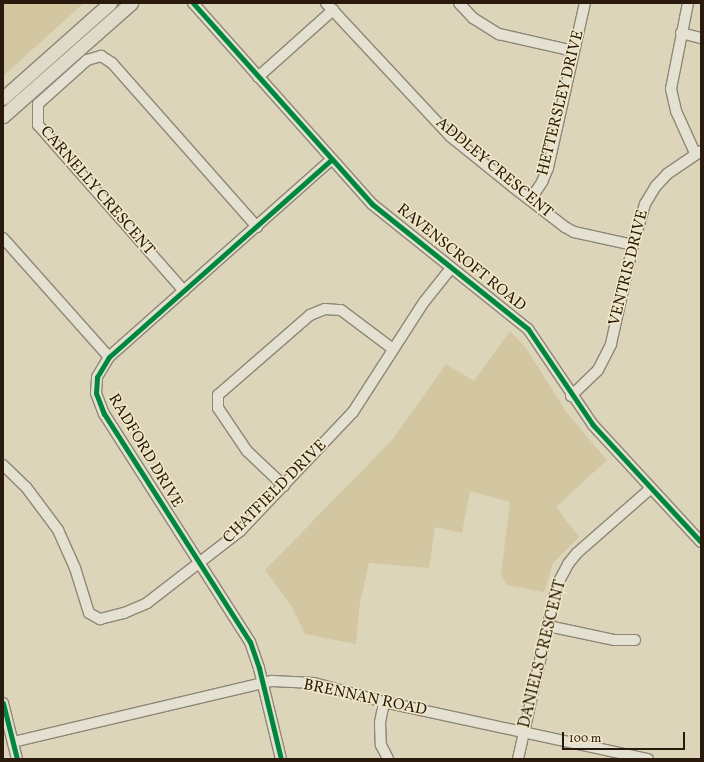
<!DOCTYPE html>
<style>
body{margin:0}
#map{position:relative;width:704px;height:762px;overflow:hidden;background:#ddd5b9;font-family:Vollkorn,serif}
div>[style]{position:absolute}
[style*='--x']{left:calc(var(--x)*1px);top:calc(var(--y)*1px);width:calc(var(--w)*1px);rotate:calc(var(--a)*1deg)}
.green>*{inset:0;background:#d3c7a2}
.roads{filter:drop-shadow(1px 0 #8e8776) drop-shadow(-1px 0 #8e8776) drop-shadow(0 1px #8e8776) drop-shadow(0 -1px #8e8776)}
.minor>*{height:10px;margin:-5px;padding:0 5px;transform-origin:5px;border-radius:5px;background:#e4e0d2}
.major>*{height:13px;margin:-6.5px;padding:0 6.5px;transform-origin:6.5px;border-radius:6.5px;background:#dfdaca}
.cycleway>*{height:5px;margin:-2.5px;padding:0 2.5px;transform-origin:2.5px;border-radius:2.5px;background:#00873e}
span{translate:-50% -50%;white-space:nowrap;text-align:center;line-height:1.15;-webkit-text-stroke:3px #f3e9c8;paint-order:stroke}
.street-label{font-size:16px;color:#291a0d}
.frame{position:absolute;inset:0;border:4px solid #291a0d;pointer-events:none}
.scale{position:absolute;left:562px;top:732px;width:123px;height:18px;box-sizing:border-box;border:2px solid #291a0d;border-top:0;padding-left:5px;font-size:12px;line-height:14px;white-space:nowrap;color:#291a0d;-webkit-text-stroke:3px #f3e9c8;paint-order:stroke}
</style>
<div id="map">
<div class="green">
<div style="clip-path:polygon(3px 3px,84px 3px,3px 76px)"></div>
<div style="clip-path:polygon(510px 331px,526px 348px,567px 413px,607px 460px,556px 507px,579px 537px,553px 563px,544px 592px,507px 585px,501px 574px,510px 502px,470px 491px,462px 533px,435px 527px,429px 568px,369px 563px,360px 602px,356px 644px,305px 634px,292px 607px,265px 570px,392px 440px,446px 364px,474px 381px)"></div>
</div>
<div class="roads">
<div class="minor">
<div style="--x:193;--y:3;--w:269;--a:48.3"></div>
<div style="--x:372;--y:204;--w:200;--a:38.7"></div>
<div style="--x:528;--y:329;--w:116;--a:55.9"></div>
<div style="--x:593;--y:425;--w:159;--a:47.3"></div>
<div style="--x:326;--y:3;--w:182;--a:47"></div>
<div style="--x:450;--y:136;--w:81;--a:39"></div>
<div style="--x:513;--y:187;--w:66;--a:37.6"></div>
<div style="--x:565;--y:227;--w:10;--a:29"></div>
<div style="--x:574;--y:232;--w:60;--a:12.4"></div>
<div style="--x:459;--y:3;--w:21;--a:47"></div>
<div style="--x:473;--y:18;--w:31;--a:32"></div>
<div style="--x:499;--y:34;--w:77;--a:12.8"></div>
<div style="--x:688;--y:3;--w:88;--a:101.2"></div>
<div style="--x:671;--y:89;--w:23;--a:77"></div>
<div style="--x:676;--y:111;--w:46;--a:65.7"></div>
<div style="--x:681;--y:33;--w:21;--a:14"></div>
<div style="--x:258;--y:77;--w:101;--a:-41.8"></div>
<div style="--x:530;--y:200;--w:22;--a:-56"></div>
<div style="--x:542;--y:182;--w:15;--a:-67"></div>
<div style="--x:548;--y:168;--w:169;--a:-77.4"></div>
<div style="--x:3;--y:238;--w:159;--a:48.3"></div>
<div style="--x:184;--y:291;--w:221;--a:-131.3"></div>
<div style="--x:38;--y:125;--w:21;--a:-90"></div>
<div style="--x:38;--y:104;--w:66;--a:-41.9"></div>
<div style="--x:87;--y:60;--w:15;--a:-16"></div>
<div style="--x:101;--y:56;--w:13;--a:32"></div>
<div style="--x:112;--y:63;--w:219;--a:48.5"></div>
<div style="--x:571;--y:396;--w:37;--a:-44"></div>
<div style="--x:598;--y:370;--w:29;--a:-63"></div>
<div style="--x:611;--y:344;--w:101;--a:-77.5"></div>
<div style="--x:633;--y:245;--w:43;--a:-73.7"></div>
<div style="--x:645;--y:204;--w:21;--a:-59"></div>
<div style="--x:656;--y:186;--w:16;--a:-47"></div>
<div style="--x:667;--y:174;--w:41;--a:-34.1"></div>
<div style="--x:3;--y:465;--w:32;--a:44"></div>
<div style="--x:26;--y:487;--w:54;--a:53.3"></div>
<div style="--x:58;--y:530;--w:42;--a:65.9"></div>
<div style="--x:75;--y:568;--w:47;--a:72.7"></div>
<div style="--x:89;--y:613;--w:13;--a:29"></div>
<div style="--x:100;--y:619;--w:25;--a:-14"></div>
<div style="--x:124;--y:613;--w:25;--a:-23"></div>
<div style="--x:147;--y:603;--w:118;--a:-37.7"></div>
<div style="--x:240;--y:531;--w:164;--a:-46.5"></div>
<div style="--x:353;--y:412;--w:131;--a:-57.2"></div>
<div style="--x:424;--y:302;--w:43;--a:-51.5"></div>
<div style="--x:284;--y:486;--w:51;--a:-136.6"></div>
<div style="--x:247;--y:451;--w:52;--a:-124"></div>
<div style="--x:218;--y:408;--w:13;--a:-90"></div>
<div style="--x:218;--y:395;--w:122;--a:-41"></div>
<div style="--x:310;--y:315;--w:16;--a:-22"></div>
<div style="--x:325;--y:309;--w:16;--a:4"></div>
<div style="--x:341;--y:310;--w:65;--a:36.9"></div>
<div style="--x:548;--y:626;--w:67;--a:12"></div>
<div style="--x:614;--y:640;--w:21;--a:0"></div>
<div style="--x:384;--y:702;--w:20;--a:101"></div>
<div style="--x:380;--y:722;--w:23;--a:88"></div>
<div style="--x:381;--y:745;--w:16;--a:63"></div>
<div style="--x:3;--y:703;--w:58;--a:76"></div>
<div style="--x:13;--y:742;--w:266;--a:-13.3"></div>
<div style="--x:272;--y:681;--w:42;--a:2.7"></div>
<div style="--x:314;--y:683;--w:73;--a:15.2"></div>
<div style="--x:384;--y:702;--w:270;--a:12.2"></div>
<div style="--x:281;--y:759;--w:94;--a:-103.6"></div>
<div style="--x:259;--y:668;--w:28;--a:-109"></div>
<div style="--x:250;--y:642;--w:271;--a:-122.6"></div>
<div style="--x:104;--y:414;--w:22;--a:-111"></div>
<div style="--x:96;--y:393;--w:16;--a:-86"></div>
<div style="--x:97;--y:377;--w:23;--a:-59"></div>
<div style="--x:109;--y:357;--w:297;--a:-41.6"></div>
<div style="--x:518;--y:759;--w:178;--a:-77.4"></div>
<div style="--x:557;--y:585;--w:24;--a:-62"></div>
<div style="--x:568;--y:564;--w:14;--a:-51"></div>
<div style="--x:577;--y:553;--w:97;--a:-41.2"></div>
</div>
<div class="major">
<div style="--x:3;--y:98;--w:143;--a:-41.6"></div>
<div style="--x:3;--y:116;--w:171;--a:-41.4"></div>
</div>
</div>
<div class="cycleway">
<div style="--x:193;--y:3;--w:269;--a:48.3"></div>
<div style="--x:372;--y:204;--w:200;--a:38.7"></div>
<div style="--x:528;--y:329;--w:116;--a:55.9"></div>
<div style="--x:593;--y:425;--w:159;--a:47.3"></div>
<div style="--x:3;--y:703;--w:58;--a:76"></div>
<div style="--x:281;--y:759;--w:94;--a:-103.6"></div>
<div style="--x:259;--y:668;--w:28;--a:-109"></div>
<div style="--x:250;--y:642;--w:271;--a:-122.6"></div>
<div style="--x:104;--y:414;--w:22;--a:-111"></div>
<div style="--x:96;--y:393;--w:16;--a:-86"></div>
<div style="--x:97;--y:377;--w:23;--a:-59"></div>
<div style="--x:109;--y:357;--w:297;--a:-41.6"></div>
</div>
<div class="street-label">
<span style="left:561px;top:103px;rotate:-76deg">HETTERSLEY DRIVE</span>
<span style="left:494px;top:168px;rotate:40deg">ADDLEY CRESCENT</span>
<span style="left:97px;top:191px;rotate:49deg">CARNELLY CRESCENT</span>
<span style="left:461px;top:258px;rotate:39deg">RAVENSCROFT ROAD</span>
<span style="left:629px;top:268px;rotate:-76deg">VENTRIS DRIVE</span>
<span style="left:145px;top:451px;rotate:59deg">RADFORD DRIVE</span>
<span style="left:275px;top:492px;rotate:-45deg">CHATFIELD DRIVE</span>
<span style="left:543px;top:654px;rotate:-76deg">DANIELS CRESCENT</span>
<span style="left:365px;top:698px;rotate:12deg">BRENNAN ROAD</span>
</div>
<div class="frame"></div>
<div class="scale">100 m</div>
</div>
